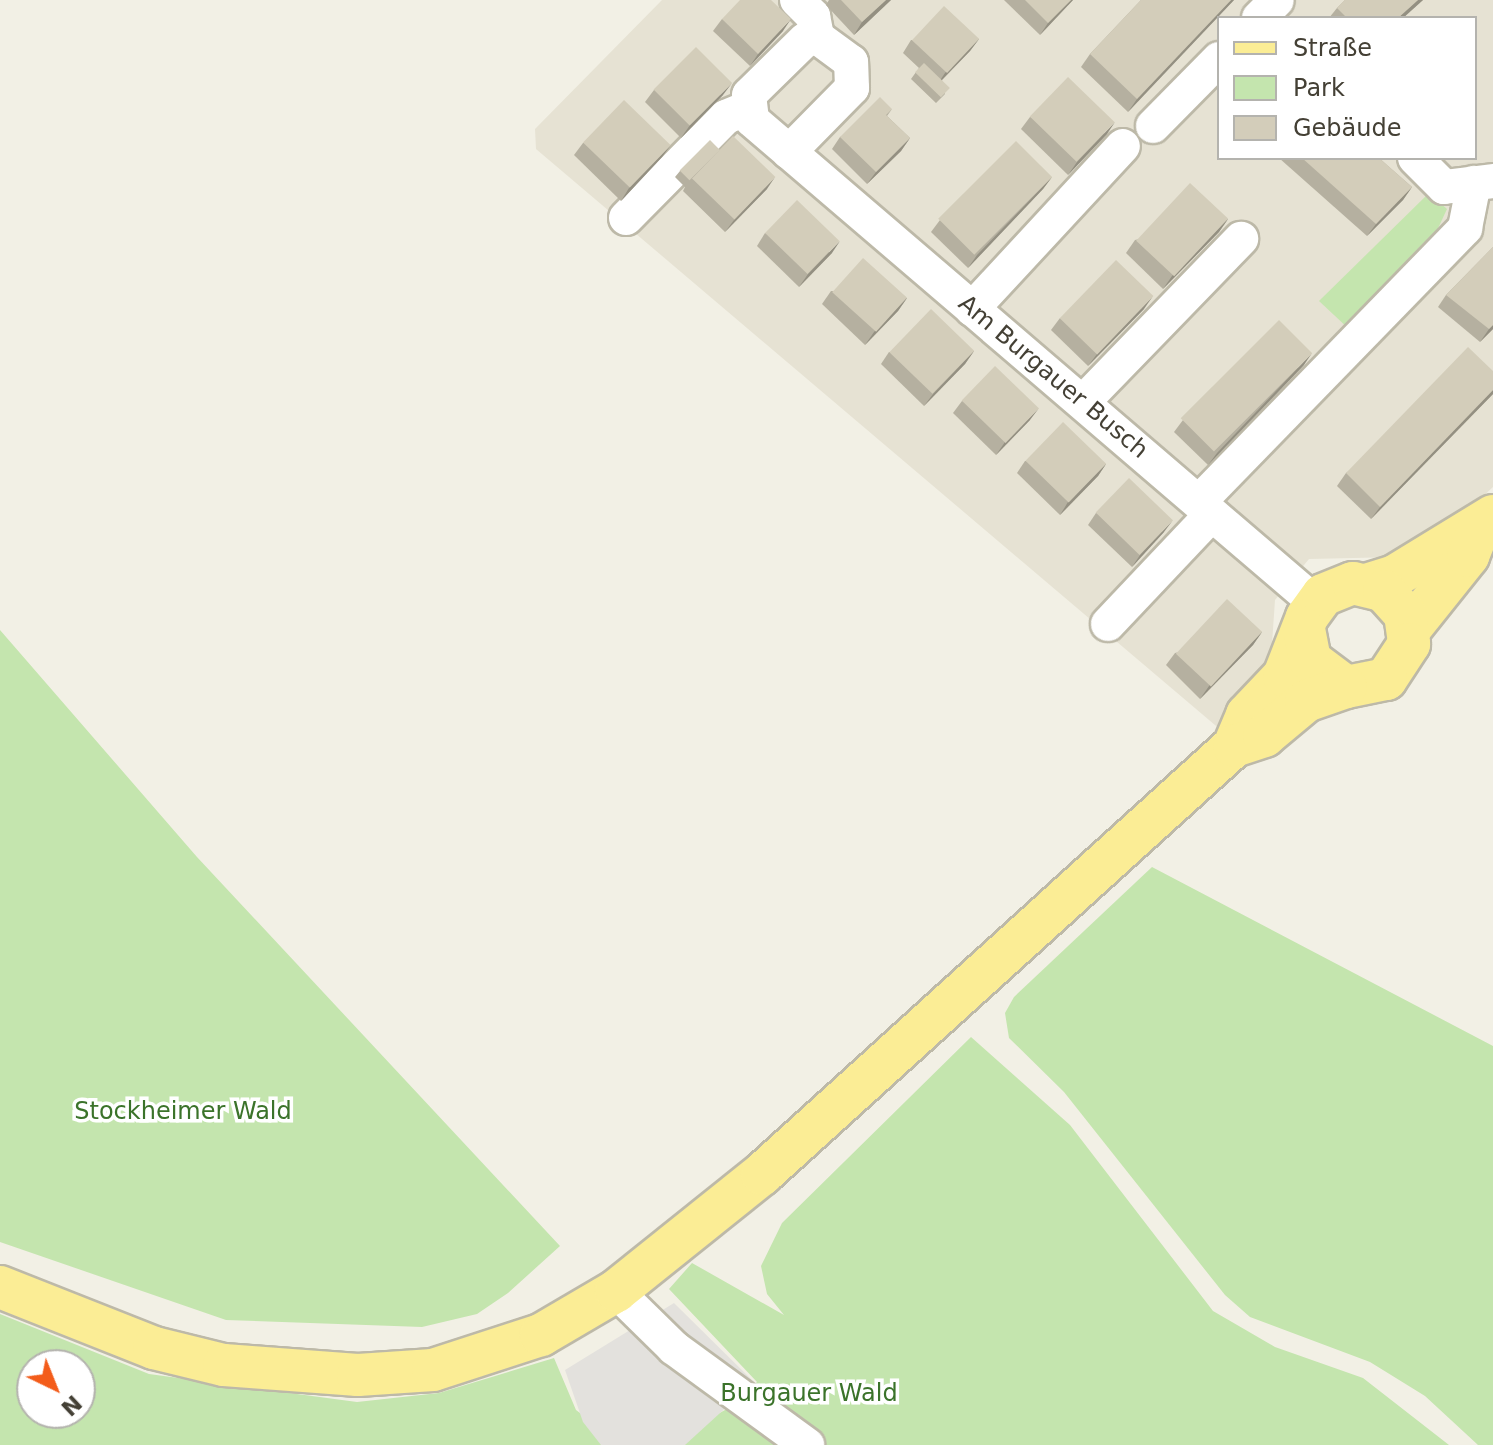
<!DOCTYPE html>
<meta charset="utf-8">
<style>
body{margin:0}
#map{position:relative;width:1493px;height:1445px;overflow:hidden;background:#f2f0e5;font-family:"DejaVu Sans",sans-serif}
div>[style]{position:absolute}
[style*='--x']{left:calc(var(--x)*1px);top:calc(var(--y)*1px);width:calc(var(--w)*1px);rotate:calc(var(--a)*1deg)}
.residential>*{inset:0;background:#e6e2d3}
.green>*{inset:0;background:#c4e5ae}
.parking>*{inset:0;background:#e3e1dd}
.roads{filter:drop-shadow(2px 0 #bdb9a8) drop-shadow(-2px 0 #bdb9a8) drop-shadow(0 2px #bdb9a8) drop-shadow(0 -2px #bdb9a8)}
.minor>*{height:34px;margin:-17px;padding:0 17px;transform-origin:17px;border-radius:17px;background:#fff}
.major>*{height:42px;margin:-21px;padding:0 21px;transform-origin:21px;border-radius:21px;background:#fbed95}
.wall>*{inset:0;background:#b5b0a0}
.shaded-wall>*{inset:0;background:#949082}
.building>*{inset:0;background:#d3cdba;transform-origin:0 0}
span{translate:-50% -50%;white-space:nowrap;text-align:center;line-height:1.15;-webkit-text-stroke:7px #fff;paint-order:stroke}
.street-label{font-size:24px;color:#444035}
.park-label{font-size:24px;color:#3b732a}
.legend{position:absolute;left:1217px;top:16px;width:260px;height:144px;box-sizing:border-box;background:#fff;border:2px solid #b4b3ae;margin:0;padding:10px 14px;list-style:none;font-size:24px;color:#444035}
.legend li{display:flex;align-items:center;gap:16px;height:40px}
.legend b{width:40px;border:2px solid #b4b3ae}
.north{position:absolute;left:16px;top:1349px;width:80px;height:80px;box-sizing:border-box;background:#fff;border:2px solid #b4b3ae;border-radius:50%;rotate:137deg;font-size:22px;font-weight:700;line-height:32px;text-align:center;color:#444035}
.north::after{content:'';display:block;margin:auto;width:28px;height:36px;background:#f35c1a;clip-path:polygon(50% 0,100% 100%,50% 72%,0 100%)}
</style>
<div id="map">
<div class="residential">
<div style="clip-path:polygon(evenodd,662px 0,1493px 0,1493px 487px,1452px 525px,1398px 557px,1309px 559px,1275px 600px,1270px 673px,1222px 731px,536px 149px,535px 129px,662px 0,1219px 18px,1475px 18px,1475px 158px,1219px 158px,1219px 18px)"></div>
</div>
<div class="green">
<div style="clip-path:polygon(1429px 193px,1447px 209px,1427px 252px,1350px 330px,1319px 301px)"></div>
<div style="clip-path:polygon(0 630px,197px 857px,560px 1246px,508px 1293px,477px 1314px,422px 1327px,226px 1320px,0 1242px)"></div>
<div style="clip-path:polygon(1152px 867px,1493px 1046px,1493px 1445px,1478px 1445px,1425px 1396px,1370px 1362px,1250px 1317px,1225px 1295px,1064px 1092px,1009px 1038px,1005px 1013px,1014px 997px)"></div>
<div style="clip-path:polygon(971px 1037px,1070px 1125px,1213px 1311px,1275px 1347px,1363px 1378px,1449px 1445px,662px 1445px,725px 1410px,757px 1382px,669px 1289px,692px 1263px,784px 1315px,767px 1294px,761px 1266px,782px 1223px)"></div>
<div style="clip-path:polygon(evenodd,0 1314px,149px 1374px,357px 1402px,439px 1393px,554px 1358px,576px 1410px,623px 1445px,0 1445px,0 1314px,32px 1365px,80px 1365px,80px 1413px,32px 1413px,32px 1365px)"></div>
</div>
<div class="parking">
<div style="clip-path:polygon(674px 1303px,754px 1382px,685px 1445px,601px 1445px,583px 1422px,565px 1370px)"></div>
</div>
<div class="roads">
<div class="minor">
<div style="--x:797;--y:0;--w:23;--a:45"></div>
<div style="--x:813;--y:16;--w:21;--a:79"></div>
<div style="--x:1259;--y:18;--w:25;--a:-45"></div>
<div style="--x:1153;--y:126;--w:94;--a:-45.4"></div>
<div style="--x:789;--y:152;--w:90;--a:-45.5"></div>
<div style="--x:852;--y:88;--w:26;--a:-92"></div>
<div style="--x:851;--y:62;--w:42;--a:-143.7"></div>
<div style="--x:817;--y:37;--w:12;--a:166"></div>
<div style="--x:805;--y:40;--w:78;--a:135.5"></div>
<div style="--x:749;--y:95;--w:25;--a:83"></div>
<div style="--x:752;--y:120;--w:743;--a:40.58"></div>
<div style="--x:1415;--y:158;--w:41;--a:45"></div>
<div style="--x:1444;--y:187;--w:49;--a:-7"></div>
<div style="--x:626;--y:218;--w:142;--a:-45.3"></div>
<div style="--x:726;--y:117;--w:21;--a:-23"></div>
<div style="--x:972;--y:309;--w:222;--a:-47.2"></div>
<div style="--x:1084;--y:401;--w:226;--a:-45.9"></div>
<div style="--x:1199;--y:502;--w:382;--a:-45.8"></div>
<div style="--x:1465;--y:228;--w:46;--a:-78.7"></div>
<div style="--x:1108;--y:624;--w:151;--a:-46.6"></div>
<div style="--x:616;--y:1291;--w:81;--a:44.5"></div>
<div style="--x:674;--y:1348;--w:165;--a:36.1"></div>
</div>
<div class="major">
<div style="--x:1369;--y:584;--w:27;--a:-17"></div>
<div style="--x:1395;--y:576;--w:115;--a:-31.5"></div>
<div style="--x:1409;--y:630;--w:95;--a:-51.4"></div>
<div style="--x:1468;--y:556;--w:31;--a:-68"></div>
<div style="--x:1234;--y:746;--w:34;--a:-67"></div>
<div style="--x:1247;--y:715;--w:54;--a:-46.5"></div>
<div style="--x:1284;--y:676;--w:63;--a:-68.7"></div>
<div style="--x:1307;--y:617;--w:27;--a:-54"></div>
<div style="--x:1323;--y:595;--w:32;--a:-22"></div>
<div style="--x:1353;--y:583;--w:32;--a:14"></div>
<div style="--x:1384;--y:591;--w:31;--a:48"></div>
<div style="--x:1405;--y:614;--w:30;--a:82"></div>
<div style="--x:1409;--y:644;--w:42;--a:123.3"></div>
<div style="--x:1386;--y:679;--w:41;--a:168.7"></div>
<div style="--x:1346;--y:687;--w:45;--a:-143.1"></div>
<div style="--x:1310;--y:660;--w:32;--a:-101"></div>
<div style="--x:0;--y:1287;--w:166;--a:21.6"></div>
<div style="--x:154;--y:1348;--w:72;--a:13.7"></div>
<div style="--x:224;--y:1365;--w:134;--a:4.3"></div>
<div style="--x:358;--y:1375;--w:75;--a:-3.8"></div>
<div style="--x:433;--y:1370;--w:114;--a:-18"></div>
<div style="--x:541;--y:1335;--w:87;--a:-30.4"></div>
<div style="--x:616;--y:1291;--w:187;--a:-38.7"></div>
<div style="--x:762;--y:1174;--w:637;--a:-42.2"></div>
<div style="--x:1234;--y:746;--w:32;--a:-18"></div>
<div style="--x:1264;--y:736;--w:55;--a:-39.8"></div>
<div style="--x:1306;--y:701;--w:42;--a:-19.3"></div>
</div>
</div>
<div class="wall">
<div style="clip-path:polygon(829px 0,891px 0,854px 35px,826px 5px)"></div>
<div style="clip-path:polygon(1004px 0,1073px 0,1040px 35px)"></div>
<div style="clip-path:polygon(1141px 0,1234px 0,1128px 112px,1081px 67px,1090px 54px)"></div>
<div style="clip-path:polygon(1345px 0,1423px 0,1403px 18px,1329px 18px,1337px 8px)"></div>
<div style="clip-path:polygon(722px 19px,783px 31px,750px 66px,713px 31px)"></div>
<div style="clip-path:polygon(979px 39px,970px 51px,942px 80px,945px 94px,936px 103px,911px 79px,919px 68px,903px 53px,911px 40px)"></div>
<div style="clip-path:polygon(654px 90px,723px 95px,681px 138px,645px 102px)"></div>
<div style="clip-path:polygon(892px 109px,887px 116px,910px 138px,901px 151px,867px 184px,832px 149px,840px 137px)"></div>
<div style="clip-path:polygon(1030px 117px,1107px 134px,1068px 175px,1021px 129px)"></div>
<div style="clip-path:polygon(583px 143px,671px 145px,662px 157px,621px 201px,574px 155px)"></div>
<div style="clip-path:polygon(720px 150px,767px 189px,725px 232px,683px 191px,685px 187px,675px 177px,680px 171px)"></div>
<div style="clip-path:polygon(1279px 158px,1379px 158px,1412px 187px,1403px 200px,1367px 236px)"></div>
<div style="clip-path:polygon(1052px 177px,1043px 189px,968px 268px,931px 232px,940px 220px)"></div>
<div style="clip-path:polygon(1228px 219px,1219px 232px,1163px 289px,1126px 253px,1135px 240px)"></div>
<div style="clip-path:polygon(765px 233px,832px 253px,799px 287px,757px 246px)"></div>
<div style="clip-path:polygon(1493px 247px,1493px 329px,1480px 342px,1438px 307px,1446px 295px)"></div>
<div style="clip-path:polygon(831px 291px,907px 298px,898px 311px,865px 345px,822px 304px)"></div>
<div style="clip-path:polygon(1144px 309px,1088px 366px,1051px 330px,1060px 318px)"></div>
<div style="clip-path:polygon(974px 351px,965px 364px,924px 406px,881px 364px,889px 352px)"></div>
<div style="clip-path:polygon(1304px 365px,1208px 465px,1174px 432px,1183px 420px)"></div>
<div style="clip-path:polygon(1493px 371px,1493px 394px,1371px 519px,1337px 486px,1346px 473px)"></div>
<div style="clip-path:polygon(962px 401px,1030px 420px,996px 455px,953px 413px)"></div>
<div style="clip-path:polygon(1025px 461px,1106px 464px,1098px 476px,1060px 515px,1017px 473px)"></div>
<div style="clip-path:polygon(1096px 513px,1164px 532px,1132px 567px,1088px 525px)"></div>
<div style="clip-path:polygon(1262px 632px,1253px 645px,1200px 699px,1166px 665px,1175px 653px)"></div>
</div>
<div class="shaded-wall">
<div style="clip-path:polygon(886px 0,891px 0,854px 35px,862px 22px)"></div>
<div style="clip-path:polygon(1071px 0,1073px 0,1040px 35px,1048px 23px)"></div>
<div style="clip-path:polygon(1231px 0,1234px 0,1128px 112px,1137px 99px)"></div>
<div style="clip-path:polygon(1418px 0,1423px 0,1403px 18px,1398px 18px)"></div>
<div style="clip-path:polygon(791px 19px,783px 31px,750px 66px,758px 54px)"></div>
<div style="clip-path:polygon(979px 39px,970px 51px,937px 85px,945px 73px)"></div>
<div style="clip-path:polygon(732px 83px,723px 95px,681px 138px,690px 125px)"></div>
<div style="clip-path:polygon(1115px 122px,1107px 134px,1068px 175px,1077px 162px)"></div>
<div style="clip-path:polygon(910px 138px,901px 151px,867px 184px,876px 172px)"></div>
<div style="clip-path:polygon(671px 145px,662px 157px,621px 201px,629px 188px)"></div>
<div style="clip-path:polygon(775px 177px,767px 189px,725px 232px,734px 220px)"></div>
<div style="clip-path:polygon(1052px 177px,1043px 189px,968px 268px,977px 255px)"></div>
<div style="clip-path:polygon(1412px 187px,1403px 200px,1367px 236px,1376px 224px)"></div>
<div style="clip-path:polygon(1228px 219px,1219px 232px,1163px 289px,1172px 276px)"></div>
<div style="clip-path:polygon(840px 241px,832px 253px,799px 287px,808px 274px)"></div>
<div style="clip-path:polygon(1153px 296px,1144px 309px,1088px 366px,1097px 354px)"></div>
<div style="clip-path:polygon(907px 298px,898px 311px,865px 345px,874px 332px)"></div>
<div style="clip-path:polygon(1493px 325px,1493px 329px,1480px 342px,1489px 329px)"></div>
<div style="clip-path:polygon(974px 351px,965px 364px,924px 406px,933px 394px)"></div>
<div style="clip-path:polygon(1312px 353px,1304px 365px,1208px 465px,1217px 453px)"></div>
<div style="clip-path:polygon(1493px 390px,1493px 394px,1371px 519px,1380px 507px)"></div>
<div style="clip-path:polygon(1039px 408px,1030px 420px,996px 455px,1005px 442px)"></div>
<div style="clip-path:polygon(1106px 464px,1098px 476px,1060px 515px,1068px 502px)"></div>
<div style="clip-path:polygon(1173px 520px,1164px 532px,1132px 567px,1140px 555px)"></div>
<div style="clip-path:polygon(1262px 632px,1253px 645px,1200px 699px,1209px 686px)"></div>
</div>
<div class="building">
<div style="clip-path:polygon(740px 0,771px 0,791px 19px,758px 54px,722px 19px)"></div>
<div style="clip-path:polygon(841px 0,886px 0,862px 22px)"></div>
<div style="clip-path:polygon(1025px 0,1071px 0,1048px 23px)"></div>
<div style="clip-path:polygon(1141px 0,1231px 0,1137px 99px,1090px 54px)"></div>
<div style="clip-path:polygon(1345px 0,1418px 0,1398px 18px,1347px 18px,1337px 8px)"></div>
<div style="left:944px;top:6px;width:48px;height:47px;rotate:43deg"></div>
<div style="left:696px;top:47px;width:51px;height:60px;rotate:45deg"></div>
<div style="left:924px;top:63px;width:36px;height:13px;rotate:44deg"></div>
<div style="left:1068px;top:77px;width:65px;height:55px;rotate:44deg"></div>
<div style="clip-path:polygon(880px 97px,892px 109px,886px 115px,910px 138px,876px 172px,840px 137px)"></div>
<div style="left:624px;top:100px;width:65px;height:59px;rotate:44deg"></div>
<div style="left:733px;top:136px;width:59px;height:59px;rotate:44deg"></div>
<div style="left:710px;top:140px;width:14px;height:43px;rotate:45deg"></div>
<div style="left:1016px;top:141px;width:51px;height:110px;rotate:45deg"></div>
<div style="clip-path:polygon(1302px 158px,1379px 158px,1412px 187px,1376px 224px)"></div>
<div style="left:1190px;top:183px;width:52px;height:79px;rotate:43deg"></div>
<div style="left:797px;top:200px;width:59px;height:46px;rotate:44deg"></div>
<div style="clip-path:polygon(1493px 247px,1493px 325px,1489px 329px,1446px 295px)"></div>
<div style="left:863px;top:258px;width:59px;height:46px;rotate:42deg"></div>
<div style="left:1116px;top:260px;width:52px;height:81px;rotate:44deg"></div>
<div style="left:931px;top:309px;width:60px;height:60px;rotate:44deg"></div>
<div style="left:1279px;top:320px;width:47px;height:139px;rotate:45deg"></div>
<div style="clip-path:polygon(1468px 347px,1493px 371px,1493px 390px,1380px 507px,1346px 473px)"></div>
<div style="left:995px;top:366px;width:61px;height:48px;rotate:44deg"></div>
<div style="left:1063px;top:422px;width:60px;height:54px;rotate:44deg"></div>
<div style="left:1129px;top:478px;width:61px;height:48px;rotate:44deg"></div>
<div style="left:1227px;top:599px;width:48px;height:75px;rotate:43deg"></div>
</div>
<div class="street-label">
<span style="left:1053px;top:377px;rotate:40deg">Am Burgauer Busch</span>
</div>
<div class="park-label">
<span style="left:183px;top:1112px">Stockheimer Wald</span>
<span style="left:809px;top:1394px">Burgauer Wald</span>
</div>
<ul class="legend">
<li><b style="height:10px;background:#fbed95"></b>Straße</li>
<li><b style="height:22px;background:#c4e5ae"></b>Park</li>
<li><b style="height:22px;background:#d3cdba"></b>Gebäude</li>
</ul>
<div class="north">N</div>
</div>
